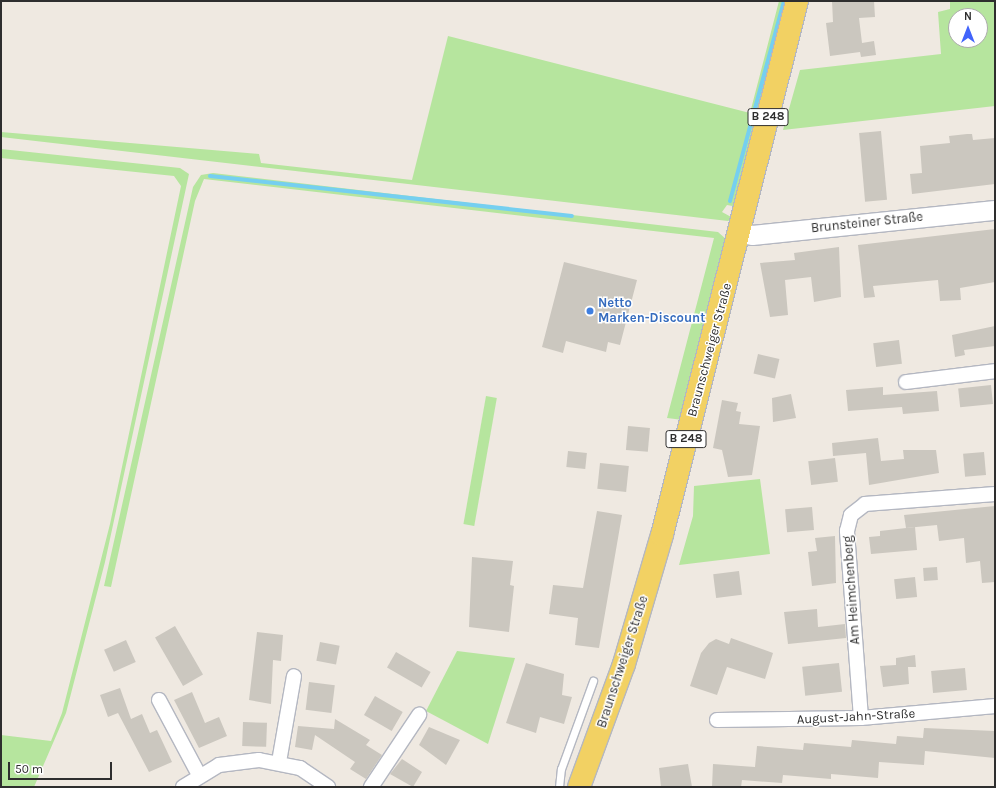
<!DOCTYPE html>
<meta charset="utf-8">
<style>
body{margin:0}
#map{position:relative;width:996px;height:788px;overflow:hidden;background:#efe9e1;font-family:Karla,sans-serif}
div>[style]{position:absolute}
[style*='--x']{left:calc(var(--x)*1px);top:calc(var(--y)*1px);width:calc(var(--w)*1px);rotate:calc(var(--a)*1deg)}
.green>*{inset:0;background:#b6e59e;transform-origin:0 0}
.stream>*{height:4px;margin:-2px;padding:0 2px;transform-origin:2px;border-radius:2px;background:#75cff0}
.building>*{inset:0;background:#cbc7bf;transform-origin:0 0}
.roads{filter:drop-shadow(1px 0 #b4b7c1) drop-shadow(-1px 0 #b4b7c1) drop-shadow(0 1px #b4b7c1) drop-shadow(0 -1px #b4b7c1)}
.lane>*{height:7px;margin:-3.5px;padding:0 3.5px;transform-origin:3.5px;border-radius:3.5px;background:#fff}
.street>*{height:14px;margin:-7px;padding:0 7px;transform-origin:7px;border-radius:7px;background:#fff}
.secondary>*{height:19px;margin:-9.5px;padding:0 9.5px;transform-origin:9.5px;border-radius:9.5px;background:#fff}
.primary>*{height:22px;margin:-11px;padding:0 11px;transform-origin:11px;border-radius:11px;background:#f2d163}
.dots>*{width:11px;height:11px;translate:-50% -50%;box-sizing:border-box;border:2px solid #fff;border-radius:50%}
span{translate:-50% -50%;white-space:nowrap;text-align:center;line-height:1.15;-webkit-text-stroke:3px #fff;paint-order:stroke}
.shield-label span{padding:1px 3px;background:#fff;border:1px solid;border-radius:3px;-webkit-text-stroke-width:0}
.shield-label{font-size:12px;color:#2e2e2e;font-weight:700}
.street-label{font-size:13px;color:#2e2e2e}
.shop-label{font-size:13px;color:#366cbe;font-weight:700}
.left{translate:0 -50%;text-align:left}
.frame{position:absolute;inset:0;border:2px solid #2e2e2e;pointer-events:none}
.north{position:absolute;left:948px;top:8px;width:40px;height:40px;box-sizing:border-box;background:#fff;border:1px solid #ababab;border-radius:50%;rotate:0deg;font-size:11px;font-weight:700;line-height:16px;text-align:center;color:#2e2e2e}
.north::after{content:'';display:block;margin:auto;width:14px;height:18px;background:#4264fb;clip-path:polygon(50% 0,100% 100%,50% 72%,0 100%)}
.scale{position:absolute;left:8px;top:762px;width:104px;height:18px;box-sizing:border-box;border:2px solid #2e2e2e;border-top:0;padding-left:5px;font-size:12px;line-height:14px;white-space:nowrap;color:#2e2e2e;-webkit-text-stroke:3px #fff;paint-order:stroke}
</style>
<div id="map">
<div class="green">
<div style="clip-path:polygon(779px 1px,789px 1px,738px 207px,727px 205px,722px 212px,733px 218px,728px 221px,1px 137px,1px 132px,259px 154px,261px 163px,412px 180px,448px 36px,750px 113px)"></div>
<div style="clip-path:polygon(evenodd,950px 1px,995px 1px,995px 106px,783px 130px,800px 70px,941px 54px,938px 12px,950px 9px,950px 1px,956px 16px,980px 16px,980px 40px,956px 40px,956px 16px)"></div>
<div style="clip-path:polygon(1px 149px,180px 168px,189px 174px,105px 562px,66px 713px,34px 787px,1px 787px,1px 735px,51px 741px,62px 713px,110px 524px,181px 186px,174px 176px,1px 158px)"></div>
<div style="clip-path:polygon(213px 173px,718px 232px,727px 240px,683px 420px,667px 418px,714px 238px,204px 179px,195px 201px,111px 587px,104px 586px,193px 187px,201px 175px)"></div>
<div style="left:486px;top:396px;width:11px;height:130px;rotate:10deg"></div>
<div style="clip-path:polygon(760px 479px,770px 554px,679px 565px,693px 516px,694px 486px)"></div>
<div style="clip-path:polygon(457px 651px,515px 658px,488px 744px,426px 711px)"></div>
</div>
<div class="stream">
<div style="--x:210;--y:176;--w:364;--a:6.3"></div>
<div style="--x:730;--y:201;--w:207;--a:-74.9"></div>
</div>
<div class="building">
<div style="clip-path:polygon(832px 1px,874px 1px,875px 17px,859px 18px,862px 43px,874px 41px,876px 55px,861px 57px,860px 52px,830px 56px,826px 23px,833px 22px)"></div>
<div style="left:881px;top:131px;width:69px;height:22px;rotate:85deg"></div>
<div style="clip-path:polygon(967px 134px,972px 134px,973px 140px,995px 138px,995px 184px,912px 194px,910px 174px,922px 173px,920px 146px,950px 143px,949px 136px)"></div>
<div style="clip-path:polygon(995px 229px,995px 282px,960px 288px,961px 300px,940px 301px,938px 280px,873px 286px,875px 297px,864px 298px,858px 245px)"></div>
<div style="clip-path:polygon(839px 247px,841px 297px,814px 302px,811px 277px,785px 280px,788px 315px,770px 317px,760px 263px,795px 260px,794px 253px)"></div>
<div style="clip-path:polygon(564px 262px,637px 280px,620px 345px,608px 342px,606px 352px,566px 341px,563px 353px,542px 347px)"></div>
<div style="clip-path:polygon(995px 326px,995px 346px,964px 350px,965px 355px,955px 357px,952px 335px)"></div>
<div style="left:899px;top:340px;width:24px;height:26px;rotate:83deg"></div>
<div style="left:758px;top:354px;width:22px;height:20px;rotate:13deg"></div>
<div style="left:991px;top:385px;width:19px;height:33px;rotate:84deg"></div>
<div style="clip-path:polygon(883px 387px,883px 395px,937px 391px,939px 411px,903px 414px,902px 407px,848px 411px,846px 390px)"></div>
<div style="clip-path:polygon(791px 394px,796px 418px,773px 422px,772px 398px)"></div>
<div style="clip-path:polygon(722px 400px,738px 403px,736px 411px,741px 412px,739px 424px,760px 426px,752px 475px,728px 477px,722px 450px,713px 448px)"></div>
<div style="left:628px;top:426px;width:22px;height:24px;rotate:5deg"></div>
<div style="clip-path:polygon(878px 438px,881px 461px,904px 459px,903px 450px,936px 450px,939px 473px,869px 485px,866px 453px,833px 456px,832px 443px)"></div>
<div style="left:568px;top:451px;width:19px;height:16px;rotate:6deg"></div>
<div style="left:984px;top:452px;width:23px;height:21px;rotate:85deg"></div>
<div style="left:835px;top:458px;width:24px;height:27px;rotate:83deg"></div>
<div style="left:600px;top:463px;width:29px;height:26px;rotate:6deg"></div>
<div style="clip-path:polygon(995px 506px,995px 582px,982px 583px,980px 561px,966px 563px,964px 538px,939px 541px,937px 525px,906px 528px,904px 515px)"></div>
<div style="left:812px;top:507px;width:23px;height:27px;rotate:85deg"></div>
<div style="clip-path:polygon(597px 511px,622px 515px,599px 648px,575px 645px,578px 618px,549px 614px,553px 585px,583px 588px)"></div>
<div style="clip-path:polygon(915px 527px,917px 550px,871px 554px,869px 537px,880px 536px,880px 531px)"></div>
<div style="clip-path:polygon(835px 536px,836px 583px,812px 586px,808px 552px,817px 551px,815px 538px)"></div>
<div style="clip-path:polygon(472px 557px,513px 561px,510px 585px,514px 586px,509px 632px,469px 627px)"></div>
<div style="left:937px;top:567px;width:13px;height:14px;rotate:86deg"></div>
<div style="left:739px;top:571px;width:24px;height:26px;rotate:83deg"></div>
<div style="left:915px;top:577px;width:20px;height:21px;rotate:84deg"></div>
<div style="clip-path:polygon(817px 609px,818px 627px,845px 624px,846px 638px,788px 644px,784px 612px)"></div>
<div style="left:175px;top:626px;width:56px;height:23px;rotate:60deg"></div>
<div style="clip-path:polygon(257px 632px,283px 635px,281px 661px,273px 660px,271px 704px,249px 700px)"></div>
<div style="clip-path:polygon(731px 638px,773px 653px,765px 679px,727px 667px,717px 695px,690px 686px,701px 653px,709px 643px,716px 639px,729px 644px)"></div>
<div style="left:126px;top:640px;width:24px;height:24px;rotate:66deg"></div>
<div style="left:320px;top:642px;width:20px;height:19px;rotate:11deg"></div>
<div style="left:396px;top:652px;width:40px;height:18px;rotate:30deg"></div>
<div style="clip-path:polygon(915px 655px,916px 667px,908px 667px,909px 684px,883px 687px,880px 666px,896px 665px,896px 658px)"></div>
<div style="clip-path:polygon(526px 663px,564px 674px,562px 695px,572px 697px,564px 724px,540px 717px,536px 733px,506px 723px)"></div>
<div style="left:839px;top:663px;width:29px;height:37px;rotate:84deg"></div>
<div style="left:965px;top:668px;width:22px;height:34px;rotate:85deg"></div>
<div style="left:309px;top:682px;width:26px;height:28px;rotate:7deg"></div>
<div style="clip-path:polygon(120px 688px,131px 719px,142px 714px,150px 733px,157px 730px,172px 762px,149px 772px,118px 713px,108px 717px,100px 695px)"></div>
<div style="clip-path:polygon(192px 692px,205px 723px,219px 717px,227px 736px,199px 748px,174px 700px)"></div>
<div style="left:375px;top:696px;width:32px;height:22px;rotate:30deg"></div>
<div style="clip-path:polygon(335px 719px,370px 740px,366px 745px,382px 755px,366px 779px,350px 769px,355px 762px,315px 735px,312px 750px,295px 747px,298px 726px,334px 729px)"></div>
<div style="left:243px;top:722px;width:24px;height:24px;rotate:2deg"></div>
<div style="clip-path:polygon(429px 727px,460px 740px,446px 765px,419px 745px)"></div>
<div style="clip-path:polygon(924px 728px,995px 731px,995px 758px,925px 751px,924px 765px,879px 762px,878px 778px,831px 774px,831px 779px,783px 775px,782px 783px,742px 780px,741px 787px,712px 787px,713px 764px,755px 767px,757px 746px,803px 750px,804px 743px,851px 747px,852px 740px,896px 744px,897px 736px,923px 738px)"></div>
<div style="clip-path:polygon(402px 759px,422px 772px,413px 787px,390px 774px)"></div>
<div style="clip-path:polygon(688px 764px,692px 787px,661px 787px,659px 768px)"></div>
</div>
<div class="roads">
<div class="lane">
<div style="--x:559;--y:787;--w:18;--a:-84"></div>
<div style="--x:561;--y:769;--w:94;--a:-70"></div>
</div>
<div class="street">
<div style="--x:906;--y:382;--w:90;--a:-7"></div>
<div style="--x:159;--y:700;--w:85;--a:61.9"></div>
<div style="--x:861;--y:718;--w:188;--a:-94.3"></div>
<div style="--x:847;--y:531;--w:16;--a:-76"></div>
<div style="--x:851;--y:515;--w:18;--a:-38"></div>
<div style="--x:865;--y:504;--w:130;--a:-4.4"></div>
<div style="--x:717;--y:720;--w:144;--a:-0.8"></div>
<div style="--x:861;--y:718;--w:135;--a:-5.1"></div>
<div style="--x:279;--y:762;--w:87;--a:-80.1"></div>
<div style="--x:183;--y:787;--w:42;--a:-31.4"></div>
<div style="--x:219;--y:765;--w:40;--a:-7.1"></div>
<div style="--x:259;--y:760;--w:42;--a:11"></div>
<div style="--x:300;--y:768;--w:34;--a:34"></div>
<div style="--x:371;--y:787;--w:87;--a:-56.3"></div>
</div>
<div class="secondary">
<div style="--x:740;--y:233;--w:12;--a:9"></div>
<div style="--x:752;--y:235;--w:244;--a:-5.9"></div>
</div>
<div class="primary">
<div style="--x:579;--y:787;--w:131;--a:-69.9"></div>
<div style="--x:624;--y:664;--w:134;--a:-73.6"></div>
<div style="--x:662;--y:535;--w:551;--a:-75.81"></div>
</div>
</div>
<div class="dots">
<div style="left:590px;top:311px;background:#3f7fe0"></div>
</div>
<div class="shield-label">
<span style="left:768px;top:117px">B 248</span>
<span style="left:686px;top:439px">B 248</span>
</div>
<div class="street-label">
<span style="left:867px;top:223px;rotate:-6deg">Brunsteiner Straße</span>
<span style="left:710px;top:350px;rotate:-75deg">Braunschweiger Straße</span>
<span style="left:852px;top:590px;rotate:-94deg">Am Heimchenberg</span>
<span style="left:623px;top:662px;rotate:-72deg">Braunschweiger Straße</span>
<span style="left:856px;top:717px;rotate:-3deg">August-Jahn-Straße</span>
</div>
<div class="shop-label">
<span class="left" style="left:598px;top:311px">Netto<br>Marken-Discount</span>
</div>
<div class="frame"></div>
<div class="north">N</div>
<div class="scale">50 m</div>
</div>
